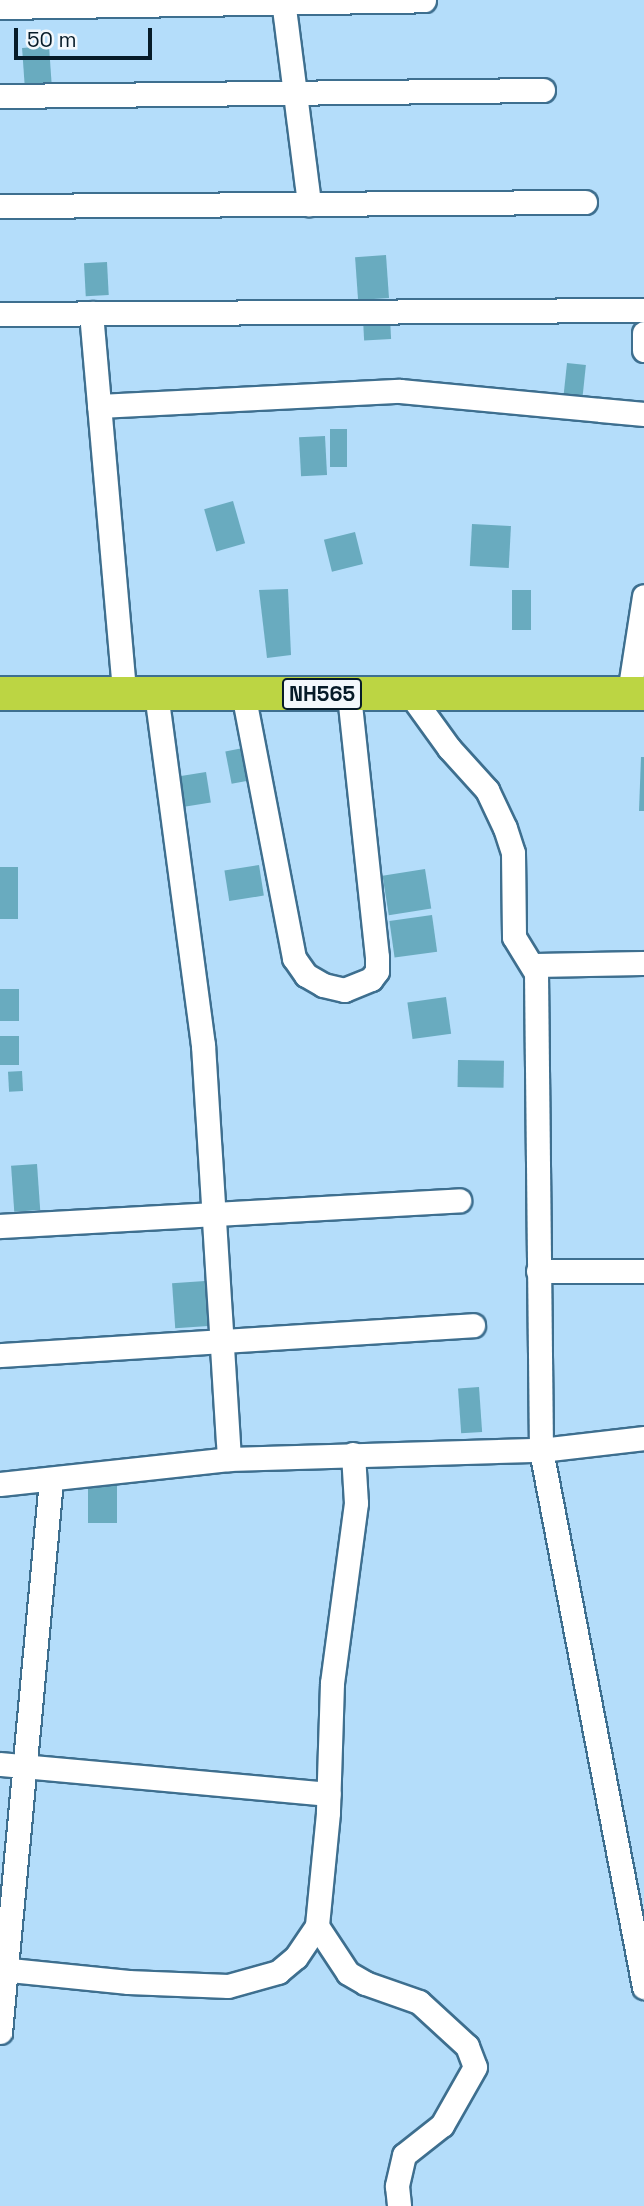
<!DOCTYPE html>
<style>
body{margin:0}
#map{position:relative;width:644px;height:2206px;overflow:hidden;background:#b4ddfa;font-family:"Space Grotesk",sans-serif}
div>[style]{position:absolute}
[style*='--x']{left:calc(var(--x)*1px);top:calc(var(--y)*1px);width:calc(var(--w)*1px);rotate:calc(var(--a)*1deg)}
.building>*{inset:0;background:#69abbf;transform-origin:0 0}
.roads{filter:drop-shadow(2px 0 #3e6f8f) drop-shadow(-2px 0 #3e6f8f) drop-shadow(0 2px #3e6f8f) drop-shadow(0 -2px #3e6f8f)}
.minor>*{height:23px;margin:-11.5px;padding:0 11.5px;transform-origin:11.5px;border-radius:11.5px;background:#fff}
.highway>*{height:33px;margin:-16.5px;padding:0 16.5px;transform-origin:16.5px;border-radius:16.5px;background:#bcd543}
span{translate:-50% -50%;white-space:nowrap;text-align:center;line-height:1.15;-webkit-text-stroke:5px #f3f8fc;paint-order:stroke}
.shield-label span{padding:2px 5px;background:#f3f8fc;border:2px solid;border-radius:5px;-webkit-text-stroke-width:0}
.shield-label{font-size:21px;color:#061b28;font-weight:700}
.scale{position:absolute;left:14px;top:28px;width:138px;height:32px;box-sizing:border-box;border:4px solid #061b28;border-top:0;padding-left:9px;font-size:21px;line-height:24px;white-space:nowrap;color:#061b28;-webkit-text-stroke:5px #f3f8fc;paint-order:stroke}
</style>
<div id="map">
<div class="building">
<div style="left:49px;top:46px;width:42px;height:27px;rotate:86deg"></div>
<div style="left:386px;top:255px;width:43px;height:31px;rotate:86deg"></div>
<div style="left:107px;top:262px;width:33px;height:23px;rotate:87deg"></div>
<div style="left:390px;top:318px;width:21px;height:27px;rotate:87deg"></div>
<div style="left:567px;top:363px;width:19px;height:32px;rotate:6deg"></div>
<div style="left:330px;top:429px;width:17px;height:38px"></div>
<div style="left:325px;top:436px;width:39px;height:26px;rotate:87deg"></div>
<div style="left:233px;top:501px;width:44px;height:30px;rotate:74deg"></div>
<div style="left:472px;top:524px;width:39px;height:42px;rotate:3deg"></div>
<div style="left:355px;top:532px;width:33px;height:32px;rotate:76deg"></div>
<div style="clip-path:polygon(288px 589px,291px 655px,267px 658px,259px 590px)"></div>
<div style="left:512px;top:590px;width:19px;height:40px"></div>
<div style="left:243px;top:748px;width:33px;height:18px;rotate:79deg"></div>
<div style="clip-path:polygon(641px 757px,644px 757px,644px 811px,639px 811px)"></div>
<div style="left:206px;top:772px;width:31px;height:38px;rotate:81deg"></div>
<div style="left:259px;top:865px;width:31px;height:35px;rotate:81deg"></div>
<div style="left:0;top:867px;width:18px;height:52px"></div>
<div style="left:425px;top:869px;width:40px;height:43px;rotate:81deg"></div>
<div style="left:432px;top:915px;width:37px;height:43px;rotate:82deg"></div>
<div style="left:19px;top:989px;width:32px;height:19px;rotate:90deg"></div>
<div style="left:446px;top:997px;width:37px;height:39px;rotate:82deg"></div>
<div style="left:0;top:1036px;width:19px;height:29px"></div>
<div style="left:458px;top:1060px;width:46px;height:27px;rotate:1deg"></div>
<div style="left:22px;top:1071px;width:20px;height:14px;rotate:87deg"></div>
<div style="left:37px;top:1164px;width:46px;height:26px;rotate:86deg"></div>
<div style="left:205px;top:1281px;width:45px;height:33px;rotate:86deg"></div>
<div style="left:479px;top:1387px;width:45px;height:21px;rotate:86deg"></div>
<div style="left:88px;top:1484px;width:29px;height:39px"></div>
</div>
<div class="roads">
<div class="minor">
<div style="--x:283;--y:0;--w:206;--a:82.7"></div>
<div style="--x:0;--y:7;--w:424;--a:-0.9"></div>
<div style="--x:0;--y:96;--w:543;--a:-0.63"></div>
<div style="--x:0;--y:206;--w:585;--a:-0.39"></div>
<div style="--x:91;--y:313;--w:382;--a:85"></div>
<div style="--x:0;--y:314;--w:644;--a:-0.36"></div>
<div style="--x:644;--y:333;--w:17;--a:90"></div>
<div style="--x:99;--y:406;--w:301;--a:-2.9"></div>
<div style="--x:400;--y:391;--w:245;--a:5.4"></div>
<div style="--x:156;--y:693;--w:355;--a:82.4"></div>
<div style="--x:203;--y:1045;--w:415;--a:86.4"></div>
<div style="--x:243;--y:693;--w:270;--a:79.1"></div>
<div style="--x:294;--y:958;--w:21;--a:55"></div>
<div style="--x:306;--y:975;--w:20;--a:30"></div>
<div style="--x:323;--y:985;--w:22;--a:13"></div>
<div style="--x:344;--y:990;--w:29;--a:-22"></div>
<div style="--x:371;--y:979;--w:10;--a:-53"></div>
<div style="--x:377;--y:971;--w:14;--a:-90"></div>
<div style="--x:377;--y:957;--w:264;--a:-96.1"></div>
<div style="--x:629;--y:693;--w:98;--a:-81.2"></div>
<div style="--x:410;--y:694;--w:67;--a:54.2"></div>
<div style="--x:449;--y:748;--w:57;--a:47.9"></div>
<div style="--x:487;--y:790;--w:42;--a:64.7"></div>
<div style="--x:505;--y:828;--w:26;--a:72"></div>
<div style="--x:513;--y:853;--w:84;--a:89.3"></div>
<div style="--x:514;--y:937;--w:42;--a:58.6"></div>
<div style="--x:536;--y:973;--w:477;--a:89.4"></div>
<div style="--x:541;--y:1450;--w:547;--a:79.14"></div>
<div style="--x:533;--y:965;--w:111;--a:-1"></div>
<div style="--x:0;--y:1226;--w:460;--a:-3.2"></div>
<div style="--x:538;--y:1271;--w:106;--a:0"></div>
<div style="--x:0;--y:1355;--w:474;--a:-3.6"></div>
<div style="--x:353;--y:1454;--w:49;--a:86.5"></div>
<div style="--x:356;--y:1503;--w:182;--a:97.6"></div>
<div style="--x:332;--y:1683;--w:130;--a:91.8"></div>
<div style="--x:328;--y:1813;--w:114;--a:95.6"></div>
<div style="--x:317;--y:1926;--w:56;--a:56.6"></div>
<div style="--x:348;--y:1973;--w:20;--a:30"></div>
<div style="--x:365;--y:1983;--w:57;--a:19.4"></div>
<div style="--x:419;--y:2002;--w:65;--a:42.5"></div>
<div style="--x:467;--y:2046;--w:22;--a:69"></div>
<div style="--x:475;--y:2067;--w:67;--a:119.6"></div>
<div style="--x:442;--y:2125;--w:48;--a:141.7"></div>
<div style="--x:404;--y:2155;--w:32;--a:103"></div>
<div style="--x:397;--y:2186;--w:20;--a:84"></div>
<div style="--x:0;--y:1484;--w:230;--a:-6.2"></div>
<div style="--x:229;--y:1459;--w:312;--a:-1.7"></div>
<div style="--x:541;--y:1450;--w:104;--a:-6.6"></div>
<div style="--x:0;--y:1764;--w:330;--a:5.2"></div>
<div style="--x:0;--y:1969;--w:129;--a:5.8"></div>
<div style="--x:128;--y:1982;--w:100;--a:2.3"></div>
<div style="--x:228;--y:1986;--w:52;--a:-15.6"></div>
<div style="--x:278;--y:1972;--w:23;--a:-40"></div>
<div style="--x:296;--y:1957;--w:37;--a:-56"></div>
<div style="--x:0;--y:2032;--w:554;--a:-84.72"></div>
</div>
<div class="highway">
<div style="--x:0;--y:693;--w:644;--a:0"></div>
</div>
</div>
<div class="shield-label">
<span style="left:322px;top:694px">NH565</span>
</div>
<div class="scale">50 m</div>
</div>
